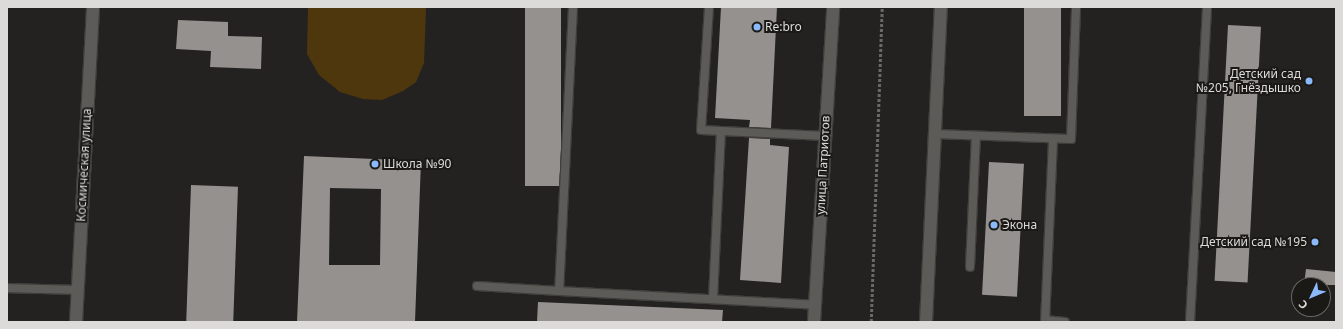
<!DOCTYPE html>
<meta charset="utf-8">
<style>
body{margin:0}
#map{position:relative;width:1343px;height:329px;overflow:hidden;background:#242220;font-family:"Noto Sans",sans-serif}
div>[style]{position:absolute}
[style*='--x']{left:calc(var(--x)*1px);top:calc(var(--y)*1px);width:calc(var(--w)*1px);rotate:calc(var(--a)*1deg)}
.green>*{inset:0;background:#4f370d}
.building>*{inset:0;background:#94918e;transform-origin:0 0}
.path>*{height:2.5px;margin-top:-1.25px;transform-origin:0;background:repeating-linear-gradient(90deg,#6a6967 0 3px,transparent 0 5px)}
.roads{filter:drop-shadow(1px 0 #3f3e3b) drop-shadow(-1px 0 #3f3e3b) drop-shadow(0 1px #3f3e3b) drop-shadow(0 -1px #3f3e3b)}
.lane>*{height:8px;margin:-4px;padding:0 4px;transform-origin:4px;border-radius:4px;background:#5d5b58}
.street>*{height:12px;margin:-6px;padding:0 6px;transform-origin:6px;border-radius:6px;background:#5d5b58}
.secondary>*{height:12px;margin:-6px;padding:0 6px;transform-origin:6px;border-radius:6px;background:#5d5b58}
.dots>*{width:11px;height:11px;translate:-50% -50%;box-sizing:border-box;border:2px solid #1b1916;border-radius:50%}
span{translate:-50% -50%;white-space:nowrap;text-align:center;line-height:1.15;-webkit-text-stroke:4px #1b1916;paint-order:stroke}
.poi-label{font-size:12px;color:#dcdbd9}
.left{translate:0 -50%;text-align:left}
.right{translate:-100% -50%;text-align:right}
.street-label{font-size:12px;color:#dcdbd9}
.frame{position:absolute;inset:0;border:8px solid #dcdbd9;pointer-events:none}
.north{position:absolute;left:1291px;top:277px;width:40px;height:40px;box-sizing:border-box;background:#1b1916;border:1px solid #686764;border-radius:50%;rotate:226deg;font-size:11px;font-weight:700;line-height:16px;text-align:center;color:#dcdbd9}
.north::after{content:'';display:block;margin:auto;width:14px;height:18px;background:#8bbafc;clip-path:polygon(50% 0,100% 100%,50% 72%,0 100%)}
</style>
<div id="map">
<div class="green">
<div style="clip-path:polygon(308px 7px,426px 7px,424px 63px,416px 82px,403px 91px,382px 100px,363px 99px,340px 92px,319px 75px,307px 54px)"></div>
</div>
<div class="building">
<div style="left:525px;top:7px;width:36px;height:179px"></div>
<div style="clip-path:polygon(721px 7px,777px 7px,771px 128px,749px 127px,750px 120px,715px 118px)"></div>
<div style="left:1024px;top:7px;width:37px;height:109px"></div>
<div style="clip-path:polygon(178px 20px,228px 22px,228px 36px,262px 37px,261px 69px,210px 67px,211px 51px,176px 49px)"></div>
<div style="left:1228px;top:25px;width:33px;height:256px;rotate:3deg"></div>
<div style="clip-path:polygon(749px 138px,770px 139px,770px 145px,789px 147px,781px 283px,740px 280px)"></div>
<div style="clip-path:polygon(evenodd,304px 156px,421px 161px,415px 322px,297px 322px,304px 156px,330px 188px,381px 189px,380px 265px,329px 265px,330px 188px)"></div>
<div style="left:989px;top:162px;width:35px;height:133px;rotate:3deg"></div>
<div style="left:191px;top:185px;width:47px;height:137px;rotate:2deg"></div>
<div style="clip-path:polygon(1306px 269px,1336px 272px,1336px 285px,1304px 285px)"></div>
<div style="clip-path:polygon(538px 302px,723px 310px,722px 322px,537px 322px)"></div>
</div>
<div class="path">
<div style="--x:871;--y:322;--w:315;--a:-88"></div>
</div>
<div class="roads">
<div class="lane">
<div style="--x:573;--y:7;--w:284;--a:92.8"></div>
<div style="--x:559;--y:291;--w:256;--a:3.1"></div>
<div style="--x:709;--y:7;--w:123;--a:93.7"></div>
<div style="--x:701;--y:130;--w:124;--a:2.8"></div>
<div style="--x:935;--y:134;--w:136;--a:2.1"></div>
<div style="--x:1071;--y:139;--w:132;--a:-87.8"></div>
<div style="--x:1053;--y:140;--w:180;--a:92.5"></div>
<div style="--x:1045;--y:320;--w:20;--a:6"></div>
<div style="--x:970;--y:267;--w:131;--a:-87.4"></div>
<div style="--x:477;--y:286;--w:82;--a:3.5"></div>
<div style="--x:7;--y:288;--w:70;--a:1.6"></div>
<div style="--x:713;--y:299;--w:168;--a:-87.3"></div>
<div style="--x:1190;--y:322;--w:315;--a:-86.9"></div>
</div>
<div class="street">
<div style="--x:814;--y:322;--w:316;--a:-86.5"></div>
<div style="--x:926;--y:322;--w:315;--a:-87.3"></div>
</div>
<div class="secondary">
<div style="--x:76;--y:322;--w:315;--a:-86.9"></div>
</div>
</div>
<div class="dots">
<div style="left:757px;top:27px;background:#8bbafc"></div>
<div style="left:1309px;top:81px;background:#8bbafc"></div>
<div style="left:375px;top:164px;background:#8bbafc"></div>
<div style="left:994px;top:225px;background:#8bbafc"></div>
<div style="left:1315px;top:242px;background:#8bbafc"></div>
</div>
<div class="poi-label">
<span class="left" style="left:765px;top:27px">Re:bro</span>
<span class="right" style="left:1301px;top:81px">Детский сад<br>№205, Гнёздышко</span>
<span class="left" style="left:383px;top:164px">Школа №90</span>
<span class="left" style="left:1002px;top:225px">Экона</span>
<span class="right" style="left:1307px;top:242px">Детский сад №195</span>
</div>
<div class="street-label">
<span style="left:84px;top:165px;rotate:-87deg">Космическая улица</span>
<span style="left:823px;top:165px;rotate:-87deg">улица Патриотов</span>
</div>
<div class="frame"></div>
<div class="north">С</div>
</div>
